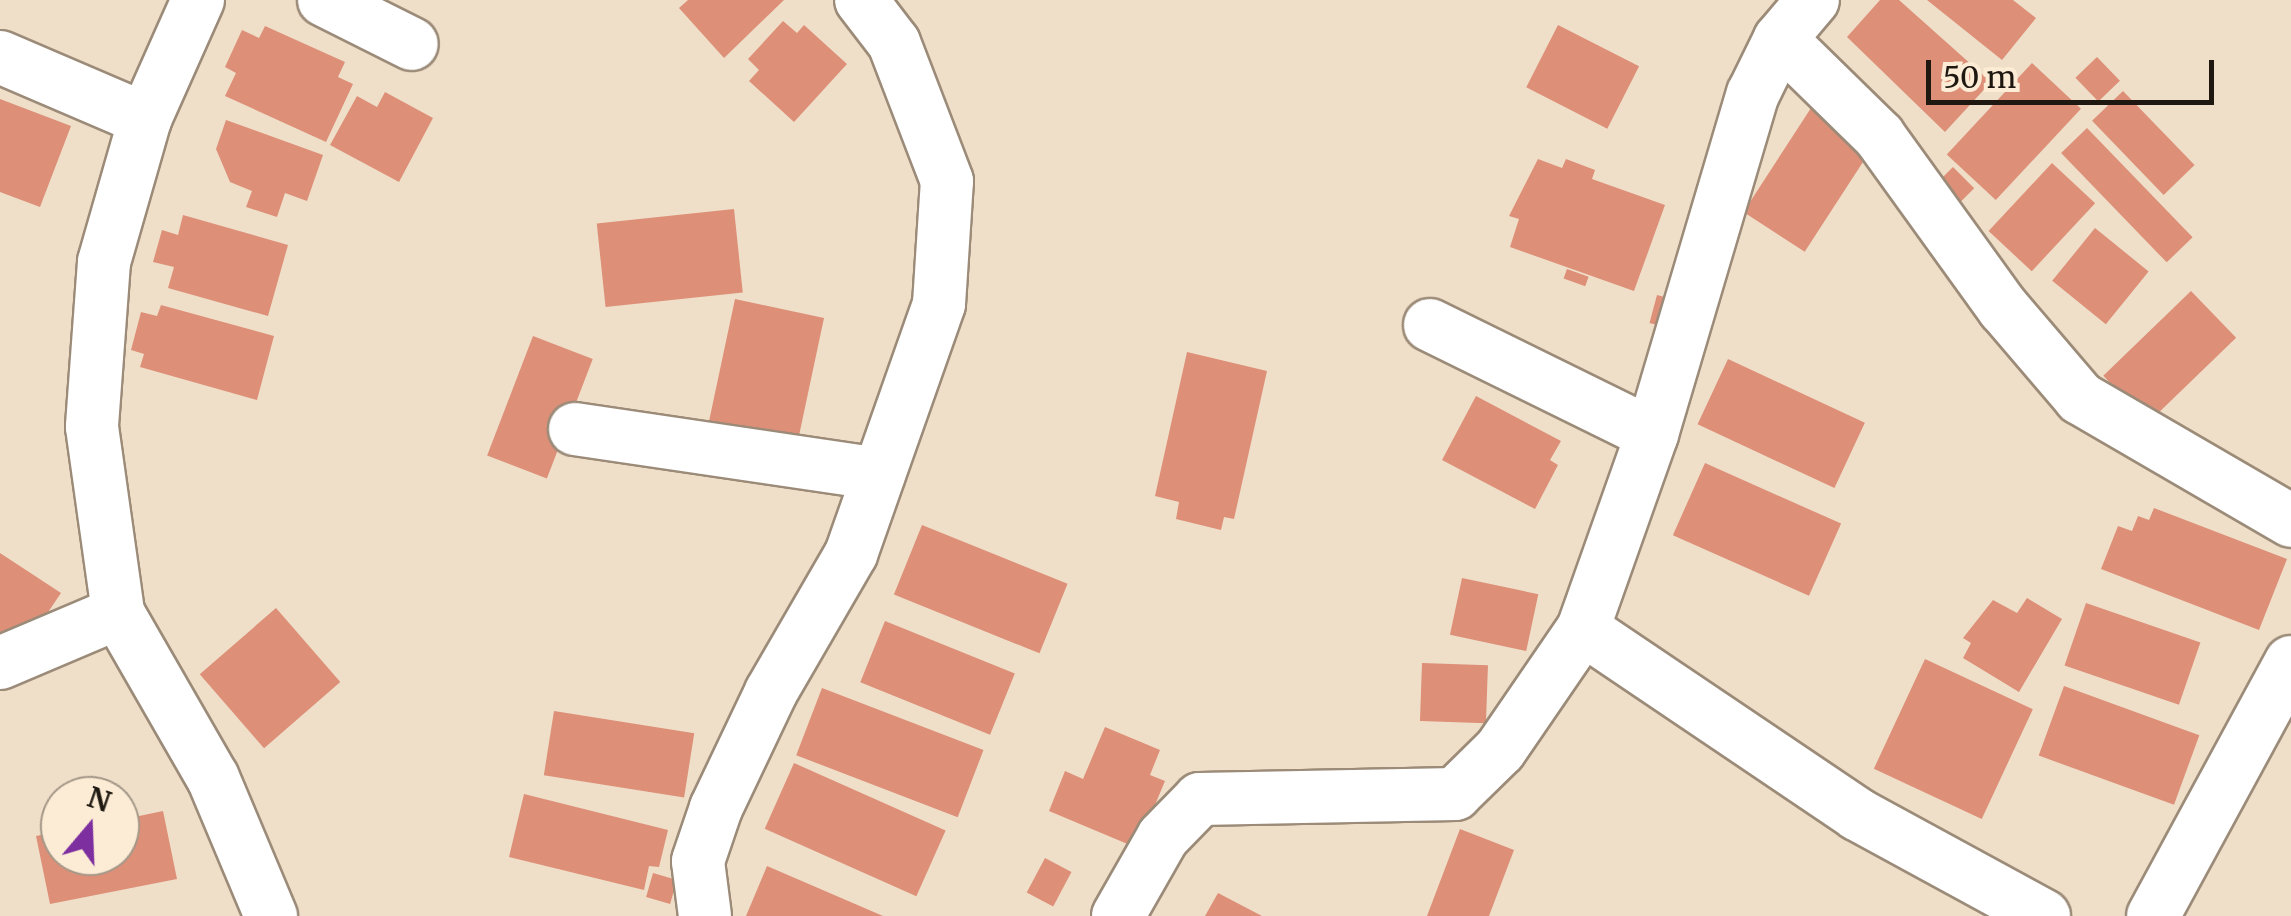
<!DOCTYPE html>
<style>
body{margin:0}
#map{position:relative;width:2291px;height:916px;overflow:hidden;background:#efdfc9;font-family:Merriweather,serif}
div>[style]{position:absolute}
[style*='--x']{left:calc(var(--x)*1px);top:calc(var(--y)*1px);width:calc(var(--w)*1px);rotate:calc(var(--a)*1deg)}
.building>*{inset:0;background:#dd8f78;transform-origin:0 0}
.roads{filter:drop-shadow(2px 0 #9b8b78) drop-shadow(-2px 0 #9b8b78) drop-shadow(0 2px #9b8b78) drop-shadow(0 -2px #9b8b78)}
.minor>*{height:52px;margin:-26px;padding:0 26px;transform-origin:26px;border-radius:26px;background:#fff}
span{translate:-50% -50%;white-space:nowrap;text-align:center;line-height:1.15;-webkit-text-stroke:10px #fcecd6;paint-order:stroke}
.north{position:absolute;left:40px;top:776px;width:100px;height:100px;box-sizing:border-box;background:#fcecd6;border:2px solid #a39787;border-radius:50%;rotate:19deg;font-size:28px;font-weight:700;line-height:40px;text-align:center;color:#1e1811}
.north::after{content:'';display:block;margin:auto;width:35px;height:45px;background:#7d2e9f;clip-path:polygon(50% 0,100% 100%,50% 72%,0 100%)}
.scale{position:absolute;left:1926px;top:60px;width:288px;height:45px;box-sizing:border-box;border:5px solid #1e1811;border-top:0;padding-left:12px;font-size:30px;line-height:35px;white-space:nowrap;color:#1e1811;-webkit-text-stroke:8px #fcecd6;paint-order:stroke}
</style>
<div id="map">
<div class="building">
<div style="clip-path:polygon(688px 0,784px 0,724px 58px,679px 8px)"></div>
<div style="clip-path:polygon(1880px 0,1899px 0,1991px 82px,1945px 132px,1847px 37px)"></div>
<div style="clip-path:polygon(1927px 0,2013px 0,2036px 18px,2002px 60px)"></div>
<div style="clip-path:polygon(783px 21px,797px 33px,804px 25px,847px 64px,794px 122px,749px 81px,759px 70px,748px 59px)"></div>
<div style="left:1558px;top:25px;width:91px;height:70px;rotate:27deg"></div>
<div style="clip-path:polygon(265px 26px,345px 62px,338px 77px,353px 84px,326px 142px,225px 96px,236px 73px,225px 67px,242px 30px,259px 38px)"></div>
<div style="left:2097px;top:57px;width:33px;height:30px;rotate:46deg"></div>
<div style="left:2032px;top:63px;width:67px;height:125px;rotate:43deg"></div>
<div style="left:2123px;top:91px;width:103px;height:43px;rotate:46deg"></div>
<div style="clip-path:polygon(385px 92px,433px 118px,399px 182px,330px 145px,357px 96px,377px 107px)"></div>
<div style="clip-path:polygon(0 99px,71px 126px,40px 207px,0 192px)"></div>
<div style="left:1811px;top:108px;width:73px;height:124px;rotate:33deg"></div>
<div style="clip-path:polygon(226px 120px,323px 155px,307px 201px,285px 193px,277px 217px,246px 207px,252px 191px,230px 182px,216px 149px)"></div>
<div style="left:2087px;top:128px;width:152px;height:36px;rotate:46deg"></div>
<div style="clip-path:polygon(1538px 159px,1562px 168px,1566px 159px,1595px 170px,1592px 179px,1665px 205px,1634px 291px,1510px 247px,1519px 219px,1509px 216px)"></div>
<div style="left:2052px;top:163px;width:59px;height:93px;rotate:43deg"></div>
<div style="left:1953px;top:167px;width:30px;height:21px;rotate:45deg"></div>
<div style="left:734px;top:209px;width:84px;height:138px;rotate:84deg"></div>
<div style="clip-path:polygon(183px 215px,288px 245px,268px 316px,168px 288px,174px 267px,153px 262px,162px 230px,178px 235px)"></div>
<div style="left:2095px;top:228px;width:69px;height:68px;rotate:39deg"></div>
<div style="left:1567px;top:269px;width:23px;height:10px;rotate:20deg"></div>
<div style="left:2191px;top:291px;width:65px;height:122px;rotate:46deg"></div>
<div style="left:1657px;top:295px;width:30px;height:29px;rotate:15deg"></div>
<div style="left:735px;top:299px;width:91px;height:135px;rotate:12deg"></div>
<div style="clip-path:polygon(161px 305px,274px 336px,257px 400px,140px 367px,144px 354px,131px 350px,141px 312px,157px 316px)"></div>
<div style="left:533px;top:336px;width:64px;height:128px;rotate:21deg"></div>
<div style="clip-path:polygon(1187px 352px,1267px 371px,1234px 519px,1224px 517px,1221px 530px,1176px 519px,1179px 502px,1155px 496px)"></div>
<div style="left:1728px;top:359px;width:151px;height:72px;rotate:25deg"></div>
<div style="clip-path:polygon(1476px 396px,1561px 441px,1550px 460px,1558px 465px,1535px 509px,1442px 460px)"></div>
<div style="left:1705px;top:463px;width:149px;height:79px;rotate:24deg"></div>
<div style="clip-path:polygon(2154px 508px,2287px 559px,2259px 630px,2101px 569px,2118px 526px,2132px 531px,2138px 516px,2149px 520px)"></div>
<div style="left:922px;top:525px;width:157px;height:75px;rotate:22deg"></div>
<div style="clip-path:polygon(0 553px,61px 593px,13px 664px,0 655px)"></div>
<div style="left:1462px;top:578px;width:78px;height:58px;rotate:12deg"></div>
<div style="clip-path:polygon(2027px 598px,2062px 619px,2019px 692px,1963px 658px,1971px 643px,1963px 638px,1993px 600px,2017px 613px)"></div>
<div style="left:2086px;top:603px;width:121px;height:66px;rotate:19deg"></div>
<div style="left:276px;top:608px;width:98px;height:101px;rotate:49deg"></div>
<div style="left:885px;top:621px;width:140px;height:66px;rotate:22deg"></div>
<div style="left:1925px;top:659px;width:119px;height:121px;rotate:25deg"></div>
<div style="left:1422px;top:663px;width:66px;height:58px;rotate:2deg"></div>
<div style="left:2064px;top:686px;width:144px;height:74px;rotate:20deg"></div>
<div style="left:822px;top:688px;width:173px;height:72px;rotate:21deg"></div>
<div style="left:554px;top:711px;width:142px;height:65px;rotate:9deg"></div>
<div style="clip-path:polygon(1105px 727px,1160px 750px,1150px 775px,1165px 781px,1137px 848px,1049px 811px,1065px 771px,1083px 779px)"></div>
<div style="left:794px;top:763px;width:166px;height:72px;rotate:24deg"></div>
<div style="clip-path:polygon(524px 794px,668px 830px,659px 867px,649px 866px,644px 890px,509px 857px)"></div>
<div style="clip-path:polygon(163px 811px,177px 879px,50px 904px,36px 836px,60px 831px,60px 856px,120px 856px,120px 820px)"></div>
<div style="clip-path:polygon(1460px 829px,1514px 850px,1489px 916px,1427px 916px)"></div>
<div style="left:1045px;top:858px;width:30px;height:39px;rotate:28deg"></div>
<div style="clip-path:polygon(767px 866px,883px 916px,746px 916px)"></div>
<div style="left:653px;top:873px;width:25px;height:25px;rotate:16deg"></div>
<div style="clip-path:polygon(1218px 893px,1262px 916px,1205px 916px)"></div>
</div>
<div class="roads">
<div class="minor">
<div style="--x:198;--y:0;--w:130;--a:114"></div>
<div style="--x:145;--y:119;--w:149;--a:106"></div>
<div style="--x:104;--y:262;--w:165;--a:94.2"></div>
<div style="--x:92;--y:427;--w:188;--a:82"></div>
<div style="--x:118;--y:613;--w:190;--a:60.1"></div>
<div style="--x:213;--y:778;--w:150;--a:67.2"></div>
<div style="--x:324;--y:0;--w:98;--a:26.6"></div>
<div style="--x:1780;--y:39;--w:139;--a:44.4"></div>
<div style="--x:1879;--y:136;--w:213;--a:54.2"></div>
<div style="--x:2004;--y:309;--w:117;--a:49.5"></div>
<div style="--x:2080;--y:398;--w:244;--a:30.2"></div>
<div style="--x:0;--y:57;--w:158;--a:23.2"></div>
<div style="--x:1430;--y:325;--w:247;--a:26.2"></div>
<div style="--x:575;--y:429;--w:307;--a:8.4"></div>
<div style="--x:1583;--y:629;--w:331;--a:34"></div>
<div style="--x:1857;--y:814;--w:213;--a:28.6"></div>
<div style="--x:0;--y:663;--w:128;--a:-23"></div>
<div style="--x:705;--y:916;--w:55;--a:-97.3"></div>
<div style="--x:698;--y:861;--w:56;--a:-71.2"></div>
<div style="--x:716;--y:808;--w:128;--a:-64.6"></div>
<div style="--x:771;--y:692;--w:160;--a:-59.9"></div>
<div style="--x:851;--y:554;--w:265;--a:-70.6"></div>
<div style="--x:939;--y:304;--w:123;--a:-86.3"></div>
<div style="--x:947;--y:181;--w:148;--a:-111"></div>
<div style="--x:894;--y:43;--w:54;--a:-127.5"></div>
<div style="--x:1118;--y:916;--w:91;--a:-60.3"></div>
<div style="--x:1163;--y:837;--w:53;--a:-45.8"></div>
<div style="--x:1200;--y:799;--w:255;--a:-1.1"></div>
<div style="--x:1455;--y:794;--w:63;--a:-44.4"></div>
<div style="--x:1500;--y:750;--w:147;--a:-55.6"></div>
<div style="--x:1583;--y:629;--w:207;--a:-70.5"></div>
<div style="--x:1652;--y:434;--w:355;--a:-73.5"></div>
<div style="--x:1753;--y:94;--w:61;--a:-63.9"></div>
<div style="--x:1780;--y:39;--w:51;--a:-49.8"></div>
<div style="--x:2153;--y:916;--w:289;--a:-61.5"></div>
</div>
</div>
<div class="north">N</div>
<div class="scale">50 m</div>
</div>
